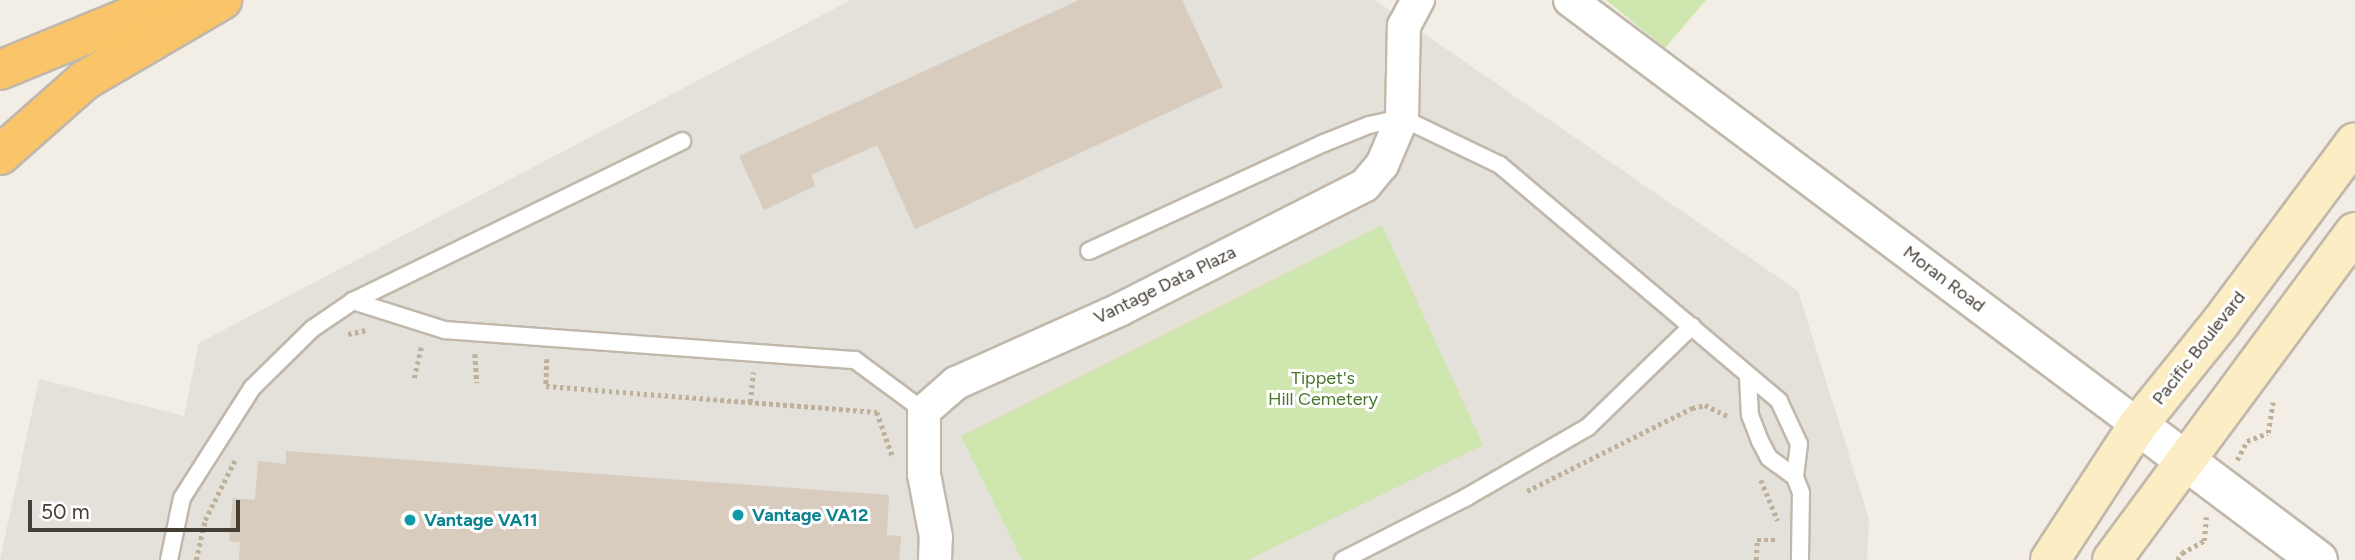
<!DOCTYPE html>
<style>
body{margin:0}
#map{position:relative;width:2355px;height:560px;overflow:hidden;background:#f2eee5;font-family:Figtree,sans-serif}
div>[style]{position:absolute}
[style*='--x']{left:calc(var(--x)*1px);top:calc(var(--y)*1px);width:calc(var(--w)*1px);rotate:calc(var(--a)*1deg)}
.industrial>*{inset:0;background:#e4e0da}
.green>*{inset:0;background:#cfe6af}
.building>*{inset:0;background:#d7ccbe}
.path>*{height:4.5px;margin-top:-2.25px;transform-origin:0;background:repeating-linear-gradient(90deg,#bfb09a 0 3.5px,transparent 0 7px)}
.roads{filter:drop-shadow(2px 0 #c1b8ab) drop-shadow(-2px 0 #c1b8ab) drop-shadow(0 2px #c1b8ab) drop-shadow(0 -2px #c1b8ab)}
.service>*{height:16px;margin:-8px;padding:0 8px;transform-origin:8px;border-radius:8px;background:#fff}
.minor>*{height:32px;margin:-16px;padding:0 16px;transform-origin:16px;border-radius:16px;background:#fff}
.tertiary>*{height:38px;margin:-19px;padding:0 19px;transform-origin:19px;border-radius:19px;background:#fff}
.secondary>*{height:38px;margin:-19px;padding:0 19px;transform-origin:19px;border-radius:19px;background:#fdedc5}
.motorway>*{height:38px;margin:-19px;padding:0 19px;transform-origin:19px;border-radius:19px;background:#fac468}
.dots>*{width:19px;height:19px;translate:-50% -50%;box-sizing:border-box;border:4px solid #fff;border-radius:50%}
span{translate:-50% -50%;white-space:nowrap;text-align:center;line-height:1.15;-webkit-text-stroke:6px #fff;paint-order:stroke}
.street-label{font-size:18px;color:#453e35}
.park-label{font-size:18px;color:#49752a}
.culture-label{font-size:18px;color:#0d838f;font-weight:700}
.left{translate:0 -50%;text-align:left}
.scale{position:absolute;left:28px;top:500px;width:212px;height:32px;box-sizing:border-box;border:4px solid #453e35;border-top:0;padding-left:9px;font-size:21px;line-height:24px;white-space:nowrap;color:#453e35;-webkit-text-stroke:5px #fff;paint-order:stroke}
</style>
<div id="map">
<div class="industrial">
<div style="clip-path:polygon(851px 0,1375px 0,1798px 291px,1869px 519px,1867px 560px,0 560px,39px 379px,184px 416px,199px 343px)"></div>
</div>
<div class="green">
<div style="clip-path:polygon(1606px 0,1706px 0,1665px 48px)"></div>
<div style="clip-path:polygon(1382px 225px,1483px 445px,1248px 560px,1022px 560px,961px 436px)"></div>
</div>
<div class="building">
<div style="clip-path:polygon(1079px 0,1182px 0,1223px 87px,915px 229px,877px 145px,811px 175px,815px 186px,764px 210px,739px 156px)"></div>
<div style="clip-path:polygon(286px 451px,889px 495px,887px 535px,901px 536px,899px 560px,239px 560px,240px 542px,229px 541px,233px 498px,255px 500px,258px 461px,286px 464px)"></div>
</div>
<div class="path">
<div style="--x:348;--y:334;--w:19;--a:-12"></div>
<div style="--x:475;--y:354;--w:29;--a:86"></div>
<div style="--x:547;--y:359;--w:27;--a:92"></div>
<div style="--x:546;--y:386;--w:332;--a:4.5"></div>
<div style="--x:877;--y:412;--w:49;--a:70.8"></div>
<div style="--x:414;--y:378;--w:35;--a:-77"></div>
<div style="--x:750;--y:402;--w:30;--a:-84"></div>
<div style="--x:2237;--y:460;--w:21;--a:-62"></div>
<div style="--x:2247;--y:441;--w:22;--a:-21"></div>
<div style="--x:2268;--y:433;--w:31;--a:-81"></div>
<div style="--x:1761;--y:480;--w:44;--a:67.5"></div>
<div style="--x:1527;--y:491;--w:185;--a:-26.7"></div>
<div style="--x:1692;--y:408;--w:13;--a:-13"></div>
<div style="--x:1705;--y:405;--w:28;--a:26"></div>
<div style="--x:196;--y:560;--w:41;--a:-77.3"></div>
<div style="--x:205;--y:520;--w:67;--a:-63.4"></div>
<div style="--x:1756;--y:560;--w:20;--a:-87"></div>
<div style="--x:1757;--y:540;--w:21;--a:0"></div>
<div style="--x:2177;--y:560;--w:9;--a:-54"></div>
<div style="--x:2182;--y:553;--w:25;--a:-29"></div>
<div style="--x:2204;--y:541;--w:24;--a:-85"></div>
</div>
<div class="roads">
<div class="service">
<div style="--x:1089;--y:251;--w:259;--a:-24.7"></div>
<div style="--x:1324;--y:143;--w:48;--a:-21.8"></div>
<div style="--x:1369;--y:125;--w:34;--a:-12"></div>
<div style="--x:1402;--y:118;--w:109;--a:25.6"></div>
<div style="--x:1500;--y:165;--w:365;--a:40.2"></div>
<div style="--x:1779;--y:401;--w:47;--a:65.1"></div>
<div style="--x:1799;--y:444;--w:33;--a:97"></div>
<div style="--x:1795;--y:477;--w:17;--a:69"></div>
<div style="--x:1801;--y:493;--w:67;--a:90.9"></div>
<div style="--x:353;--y:301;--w:96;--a:17.5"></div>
<div style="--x:445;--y:330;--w:411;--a:4.2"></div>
<div style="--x:855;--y:360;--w:86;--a:36.5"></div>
<div style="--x:1748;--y:378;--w:37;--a:87"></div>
<div style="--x:1750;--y:415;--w:28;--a:69"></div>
<div style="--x:1760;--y:441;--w:19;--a:62"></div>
<div style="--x:1769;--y:458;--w:32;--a:36"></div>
<div style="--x:169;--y:560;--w:63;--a:-78.2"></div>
<div style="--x:182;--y:498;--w:130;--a:-57.5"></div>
<div style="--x:252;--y:388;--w:84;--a:-44.5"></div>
<div style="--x:312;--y:329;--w:50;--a:-34.3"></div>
<div style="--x:353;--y:301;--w:366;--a:-25.9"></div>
<div style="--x:1343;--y:560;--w:137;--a:-26.9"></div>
<div style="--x:1465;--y:498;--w:142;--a:-30"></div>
<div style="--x:1588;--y:427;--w:145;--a:-44.2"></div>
</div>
<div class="minor">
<div style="--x:1570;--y:0;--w:709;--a:36.81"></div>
<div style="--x:935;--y:560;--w:23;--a:-88"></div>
<div style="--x:936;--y:537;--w:64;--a:-100.8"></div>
<div style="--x:924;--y:474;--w:63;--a:-90"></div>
<div style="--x:924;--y:411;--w:43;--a:-41.2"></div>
<div style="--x:956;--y:383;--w:179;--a:-24.1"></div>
<div style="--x:1119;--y:310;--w:276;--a:-26.9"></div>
<div style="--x:1365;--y:185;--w:26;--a:-50"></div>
<div style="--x:1382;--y:165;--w:51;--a:-66.9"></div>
<div style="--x:1402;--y:118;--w:92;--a:-88.8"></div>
<div style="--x:1404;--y:26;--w:30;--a:-62"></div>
</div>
<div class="tertiary">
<div style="--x:2138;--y:425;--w:225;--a:36.9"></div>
</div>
<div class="secondary">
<div style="--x:2050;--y:560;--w:161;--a:-56.9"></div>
<div style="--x:2138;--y:425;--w:132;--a:-51.1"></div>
<div style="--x:2221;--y:322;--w:224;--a:-53.3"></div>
<div style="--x:2112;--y:560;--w:408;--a:-53.5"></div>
</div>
<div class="motorway">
<div style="--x:0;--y:70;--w:185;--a:-22.3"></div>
<div style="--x:0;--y:155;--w:113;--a:-41.4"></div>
<div style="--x:85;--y:80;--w:159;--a:-30.3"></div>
</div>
</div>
<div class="dots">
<div style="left:738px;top:515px;background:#0f9aa8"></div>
<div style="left:410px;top:520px;background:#0f9aa8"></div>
</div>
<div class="street-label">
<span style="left:1944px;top:279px;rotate:37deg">Moran Road</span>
<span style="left:1165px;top:285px;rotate:-26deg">Vantage Data Plaza</span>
<span style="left:2199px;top:348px;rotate:-52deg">Pacific Boulevard</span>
</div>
<div class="park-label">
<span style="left:1323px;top:389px">Tippet's<br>Hill Cemetery</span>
</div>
<div class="culture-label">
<span class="left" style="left:752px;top:515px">Vantage VA12</span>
<span class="left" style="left:424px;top:520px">Vantage VA11</span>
</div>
<div class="scale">50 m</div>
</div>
